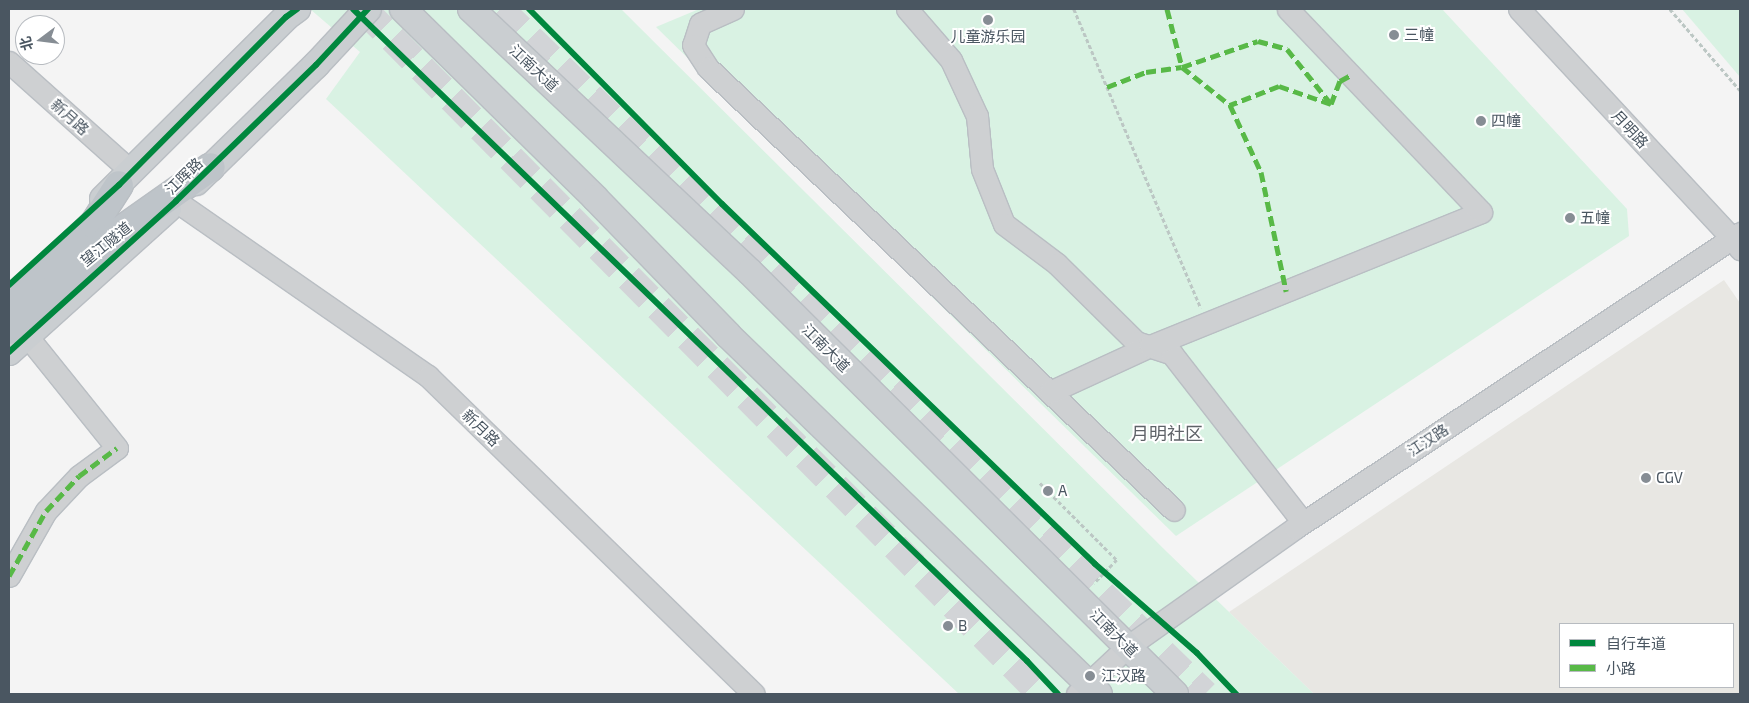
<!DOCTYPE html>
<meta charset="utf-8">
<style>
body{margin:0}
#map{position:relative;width:1749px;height:703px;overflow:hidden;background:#f4f4f4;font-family:"Exo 2","Noto Sans SC",sans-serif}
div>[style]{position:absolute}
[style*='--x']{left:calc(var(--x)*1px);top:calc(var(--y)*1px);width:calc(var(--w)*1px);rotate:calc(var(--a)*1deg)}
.commercial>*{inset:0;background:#e8e7e3}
.green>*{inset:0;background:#d9f2e3}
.highway-tunnel>*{height:28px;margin-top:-14px;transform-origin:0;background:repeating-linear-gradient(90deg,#d2d4d7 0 28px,transparent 0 42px)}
.path>*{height:2.5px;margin-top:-1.25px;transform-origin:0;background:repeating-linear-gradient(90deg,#bcc7c4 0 4px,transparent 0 6.5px)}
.roads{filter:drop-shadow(1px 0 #b9bec3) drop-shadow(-1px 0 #b9bec3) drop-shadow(0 1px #b9bec3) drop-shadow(0 -1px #b9bec3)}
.minor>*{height:21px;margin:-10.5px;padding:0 10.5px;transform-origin:10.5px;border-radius:10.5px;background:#ced0d2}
.major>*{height:26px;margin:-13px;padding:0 13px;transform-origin:13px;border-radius:13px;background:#caced1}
.highway>*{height:28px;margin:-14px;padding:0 14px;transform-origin:14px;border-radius:14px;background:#bec4c9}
.quiet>*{height:5px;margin-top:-2.5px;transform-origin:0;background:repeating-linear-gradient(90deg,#58b947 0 10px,transparent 0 15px)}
.cycleway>*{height:6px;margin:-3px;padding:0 3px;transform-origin:3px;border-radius:3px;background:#00873e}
.dots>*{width:14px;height:14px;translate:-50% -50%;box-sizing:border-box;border:2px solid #fff;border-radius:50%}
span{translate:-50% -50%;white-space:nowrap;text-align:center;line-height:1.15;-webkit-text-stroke:4px #fff;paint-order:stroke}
.poi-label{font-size:15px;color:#4a5661}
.left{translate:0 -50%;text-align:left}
.street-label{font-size:15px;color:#4a5661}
.quarter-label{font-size:18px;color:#5f6368}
.frame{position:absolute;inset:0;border:10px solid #4a5661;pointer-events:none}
.legend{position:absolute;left:1559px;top:623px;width:175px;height:65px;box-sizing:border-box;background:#fff;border:1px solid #b7bbc0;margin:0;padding:6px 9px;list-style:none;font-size:15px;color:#4a5661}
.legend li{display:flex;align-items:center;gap:10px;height:25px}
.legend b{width:25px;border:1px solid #b7bbc0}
.north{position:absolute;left:15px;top:15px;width:50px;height:50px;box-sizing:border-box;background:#fff;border:1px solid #b7bbc0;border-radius:50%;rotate:255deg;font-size:14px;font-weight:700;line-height:20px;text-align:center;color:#4a5661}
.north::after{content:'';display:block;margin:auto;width:18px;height:22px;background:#868d94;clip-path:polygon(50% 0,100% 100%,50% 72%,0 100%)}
</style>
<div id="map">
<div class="commercial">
<div style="clip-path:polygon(evenodd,1724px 280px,1740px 303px,1740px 694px,1314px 694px,1229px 612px,1724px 280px,1560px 624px,1733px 624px,1733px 687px,1560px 687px,1560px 624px)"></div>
</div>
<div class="green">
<div style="clip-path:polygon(310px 9px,621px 9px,1167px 552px,1314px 694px,959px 694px,326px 99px,360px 52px)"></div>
<div style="clip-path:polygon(699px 9px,1442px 9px,1627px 209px,1629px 236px,1176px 536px,656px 27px)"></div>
<div style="clip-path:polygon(1682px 9px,1740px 9px,1740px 77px)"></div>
</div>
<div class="highway-tunnel">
<div style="--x:363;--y:9;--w:964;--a:45.29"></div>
<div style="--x:500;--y:9;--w:983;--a:44.18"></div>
</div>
<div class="path">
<div style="--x:1074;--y:9;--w:325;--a:67"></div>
<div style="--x:1670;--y:9;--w:107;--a:49.2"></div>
<div style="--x:1040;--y:483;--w:109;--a:45"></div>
<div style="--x:1117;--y:560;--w:33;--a:134"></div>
</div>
<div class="roads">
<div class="minor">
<div style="--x:733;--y:9;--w:36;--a:156"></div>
<div style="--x:700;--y:24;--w:22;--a:108"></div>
<div style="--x:693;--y:45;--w:27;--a:57"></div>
<div style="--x:708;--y:68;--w:642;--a:43.49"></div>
<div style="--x:907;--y:9;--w:67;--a:49.2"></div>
<div style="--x:951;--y:60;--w:62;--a:65.1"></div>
<div style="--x:977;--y:116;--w:53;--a:84.6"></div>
<div style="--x:982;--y:169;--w:59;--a:68.2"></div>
<div style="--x:1004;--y:224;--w:66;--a:37"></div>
<div style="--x:1057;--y:264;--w:111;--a:44.6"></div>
<div style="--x:1136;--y:342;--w:38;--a:18"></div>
<div style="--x:1172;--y:354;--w:213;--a:52.1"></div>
<div style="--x:1519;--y:9;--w:313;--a:47.1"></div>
<div style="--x:1732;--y:238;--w:14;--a:54"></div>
<div style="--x:9;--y:62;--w:164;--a:41.8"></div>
<div style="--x:176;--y:201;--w:307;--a:34.8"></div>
<div style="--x:428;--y:376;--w:455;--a:44.3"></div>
<div style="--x:1050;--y:392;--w:110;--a:-24.7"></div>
<div style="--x:1150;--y:346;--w:357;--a:-22"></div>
<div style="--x:1481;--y:212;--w:280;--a:-133.6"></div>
<div style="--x:9;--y:576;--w:75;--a:-60.4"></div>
<div style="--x:46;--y:511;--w:48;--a:-46.7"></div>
<div style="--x:79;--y:476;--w:47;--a:-36.4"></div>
<div style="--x:117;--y:448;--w:144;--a:-128.8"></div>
<div style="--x:1077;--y:694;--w:69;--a:-43.2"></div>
<div style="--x:1127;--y:647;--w:206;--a:-35.3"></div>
<div style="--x:1295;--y:528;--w:534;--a:-33.54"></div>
</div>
<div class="major">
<div style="--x:403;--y:9;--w:269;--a:44.5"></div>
<div style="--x:595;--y:198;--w:191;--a:45.8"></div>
<div style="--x:728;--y:335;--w:516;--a:44.06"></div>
<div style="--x:471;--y:9;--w:383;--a:43.3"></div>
<div style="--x:750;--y:272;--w:599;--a:44.8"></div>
<div style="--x:196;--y:182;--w:168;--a:-44.3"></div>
<div style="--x:316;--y:65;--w:76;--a:-47.1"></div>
<div style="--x:103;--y:199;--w:258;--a:-44.8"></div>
<div style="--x:286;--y:17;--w:14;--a:-36"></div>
<div style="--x:9;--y:352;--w:214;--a:-42"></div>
</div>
<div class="highway">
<div style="--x:9;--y:303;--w:116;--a:-42.9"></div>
<div style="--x:94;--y:224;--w:46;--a:-57.3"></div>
<div style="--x:9;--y:330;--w:132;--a:-42.5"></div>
<div style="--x:106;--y:241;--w:128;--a:-35.2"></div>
</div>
</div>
<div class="quiet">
<div style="--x:1167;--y:9;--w:60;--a:75.5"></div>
<div style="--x:1182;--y:67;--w:80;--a:-18.9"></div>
<div style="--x:1258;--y:41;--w:30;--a:15"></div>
<div style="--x:1287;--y:49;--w:70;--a:51.3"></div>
<div style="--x:1331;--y:104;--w:55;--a:-160.9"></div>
<div style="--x:1279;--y:86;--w:53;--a:158.8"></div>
<div style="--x:1107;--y:87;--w:42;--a:-21"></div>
<div style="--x:1146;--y:72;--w:36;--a:-8"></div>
<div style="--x:1182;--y:67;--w:61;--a:38.4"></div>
<div style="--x:1230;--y:105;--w:74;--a:65.2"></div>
<div style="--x:1261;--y:172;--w:122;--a:78.1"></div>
<div style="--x:1331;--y:104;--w:25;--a:-69"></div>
<div style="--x:1340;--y:81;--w:13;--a:-29"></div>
<div style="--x:9;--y:576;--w:75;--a:-60.4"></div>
<div style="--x:46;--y:511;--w:48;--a:-46.7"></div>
<div style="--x:79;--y:476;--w:47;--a:-36.4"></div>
</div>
<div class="cycleway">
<div style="--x:353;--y:9;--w:938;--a:44.05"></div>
<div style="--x:1027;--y:661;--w:45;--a:46.8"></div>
<div style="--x:529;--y:9;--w:274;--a:45.3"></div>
<div style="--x:722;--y:204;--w:518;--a:43.98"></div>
<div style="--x:1095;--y:564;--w:135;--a:41.1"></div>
<div style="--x:1197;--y:653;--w:57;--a:46.4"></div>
<div style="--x:9;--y:285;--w:149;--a:-42.3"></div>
<div style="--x:119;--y:185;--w:237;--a:-45.2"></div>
<div style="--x:286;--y:17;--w:14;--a:-36"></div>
<div style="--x:9;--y:352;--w:225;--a:-42.1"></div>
<div style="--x:176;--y:201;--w:195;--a:-44.2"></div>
<div style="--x:316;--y:65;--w:76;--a:-47.1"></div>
</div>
<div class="dots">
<div style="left:988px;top:20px;background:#868d94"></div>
<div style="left:1394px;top:35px;background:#868d94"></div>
<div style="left:1481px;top:121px;background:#868d94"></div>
<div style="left:1570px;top:218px;background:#868d94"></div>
<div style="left:1646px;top:478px;background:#868d94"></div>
<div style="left:1048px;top:491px;background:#868d94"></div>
<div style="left:948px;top:626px;background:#868d94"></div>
<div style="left:1090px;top:676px;background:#868d94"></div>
</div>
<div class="poi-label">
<span class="left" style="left:1404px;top:35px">三幢</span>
<span style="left:988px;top:37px">儿童游乐园</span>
<span class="left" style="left:1491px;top:121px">四幢</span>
<span class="left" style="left:1580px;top:218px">五幢</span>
<span class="left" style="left:1656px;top:478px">CGV</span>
<span class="left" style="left:1058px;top:491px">A</span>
<span class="left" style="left:958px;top:626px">B</span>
<span class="left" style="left:1101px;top:676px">江汉路</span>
</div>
<div class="street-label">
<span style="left:534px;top:68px;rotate:43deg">江南大道</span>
<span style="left:70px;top:117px;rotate:42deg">新月路</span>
<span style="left:1630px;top:129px;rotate:47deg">月明路</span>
<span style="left:184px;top:176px;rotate:-44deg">江晖路</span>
<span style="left:106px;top:244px;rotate:-39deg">望江隧道</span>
<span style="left:826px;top:348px;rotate:45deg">江南大道</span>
<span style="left:481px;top:428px;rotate:44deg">新月路</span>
<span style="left:1428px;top:440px;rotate:-33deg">江汉路</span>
<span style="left:1114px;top:633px;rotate:45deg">江南大道</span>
</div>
<div class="quarter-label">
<span style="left:1167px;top:433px">月明社区</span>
</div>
<div class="frame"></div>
<ul class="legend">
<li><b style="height:6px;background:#00873e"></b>自行车道</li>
<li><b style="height:6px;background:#58b947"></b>小路</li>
</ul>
<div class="north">北</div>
</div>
